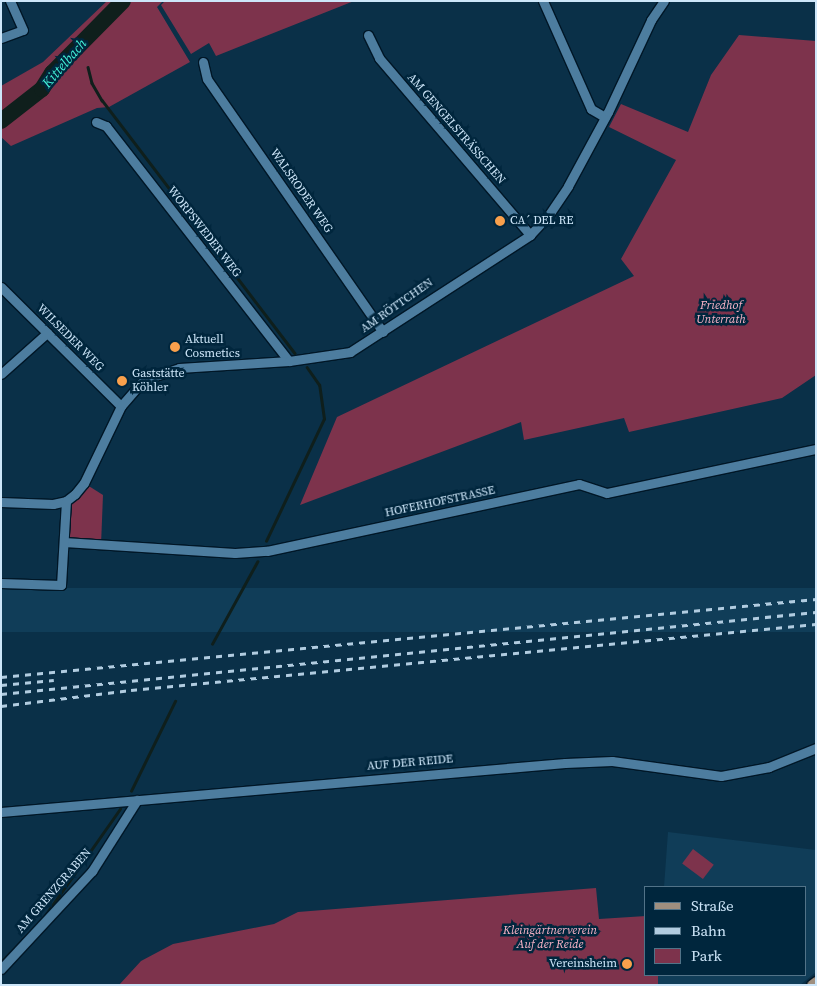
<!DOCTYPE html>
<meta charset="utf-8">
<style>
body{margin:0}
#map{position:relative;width:817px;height:986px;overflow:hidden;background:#0a3048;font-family:"Source Serif 4",serif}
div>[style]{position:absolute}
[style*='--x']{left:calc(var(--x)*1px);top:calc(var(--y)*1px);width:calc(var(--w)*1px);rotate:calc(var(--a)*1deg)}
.built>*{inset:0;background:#103d58;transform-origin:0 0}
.green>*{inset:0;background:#7d334c;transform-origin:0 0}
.stream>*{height:2.5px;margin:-1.25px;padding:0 1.25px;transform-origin:1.25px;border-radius:1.25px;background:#0f1f1c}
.river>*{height:16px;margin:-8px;padding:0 8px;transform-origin:8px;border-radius:8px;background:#0f1f1c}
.roads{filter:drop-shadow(1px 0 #001727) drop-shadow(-1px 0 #001727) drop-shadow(0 1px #001727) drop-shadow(0 -1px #001727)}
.minor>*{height:9px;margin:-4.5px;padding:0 4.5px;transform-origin:4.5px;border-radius:4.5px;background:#4d7d9f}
.major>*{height:11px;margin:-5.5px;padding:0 5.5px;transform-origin:5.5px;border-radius:5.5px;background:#9f8f7f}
.rail>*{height:2.5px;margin-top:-1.25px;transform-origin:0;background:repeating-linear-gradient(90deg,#b1cce0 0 6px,transparent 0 12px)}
.dots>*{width:14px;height:14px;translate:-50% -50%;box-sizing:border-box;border:2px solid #00263d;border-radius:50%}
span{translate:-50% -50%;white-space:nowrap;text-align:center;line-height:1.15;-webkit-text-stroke:5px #00263d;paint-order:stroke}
.street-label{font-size:12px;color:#cde6f9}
.poi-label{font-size:12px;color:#cde6f9}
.left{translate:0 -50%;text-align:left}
.right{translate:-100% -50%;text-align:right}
.park-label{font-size:12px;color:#fbb5c8;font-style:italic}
.water-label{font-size:14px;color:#42f1d8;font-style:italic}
.frame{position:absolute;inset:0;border:2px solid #cde6f9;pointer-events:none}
.legend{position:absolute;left:644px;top:886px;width:162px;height:90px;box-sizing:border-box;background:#00263d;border:1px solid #527388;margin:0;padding:6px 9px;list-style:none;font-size:15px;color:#cde6f9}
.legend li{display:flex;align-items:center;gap:10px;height:25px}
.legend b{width:25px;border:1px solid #527388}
</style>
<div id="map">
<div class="built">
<div style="left:816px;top:588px;width:44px;height:819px;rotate:90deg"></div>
<div style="clip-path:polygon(668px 832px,816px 850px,816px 972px,800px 985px,657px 984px,658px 975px,806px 975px,806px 887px,664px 887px)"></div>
</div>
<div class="green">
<div style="clip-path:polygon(107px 1px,163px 1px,157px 7px,190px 62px,109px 107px,97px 108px,11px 146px,1px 137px,1px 86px,43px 62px)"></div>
<div style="clip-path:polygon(165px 1px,354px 1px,216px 56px,209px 43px,191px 54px,161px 5px)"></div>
<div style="clip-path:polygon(739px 35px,816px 41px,816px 375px,782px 398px,629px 432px,624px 418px,524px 440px,521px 422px,300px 505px,337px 417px,634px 276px,621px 259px,676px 160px,609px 127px,621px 104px,688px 132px,711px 75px)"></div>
<div style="clip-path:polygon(84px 483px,103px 495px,101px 545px,64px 542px,66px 501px)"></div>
<div style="left:693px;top:849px;width:26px;height:18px;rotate:37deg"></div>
<div style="clip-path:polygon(596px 888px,599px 919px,646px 916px,646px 975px,658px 975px,658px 985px,119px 985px,141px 961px,173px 944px,274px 924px,298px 912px)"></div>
</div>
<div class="stream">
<div style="--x:83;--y:40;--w:7;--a:74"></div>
<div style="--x:88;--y:67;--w:16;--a:76"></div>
<div style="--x:92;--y:83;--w:20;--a:60"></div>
<div style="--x:102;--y:100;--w:318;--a:52.7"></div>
<div style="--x:266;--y:541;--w:135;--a:-64.6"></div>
<div style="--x:324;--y:419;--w:34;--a:-98"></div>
<div style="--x:319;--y:385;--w:21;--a:-125"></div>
<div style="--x:212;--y:644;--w:94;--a:-61.2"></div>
<div style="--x:131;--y:791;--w:100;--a:-63.9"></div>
<div style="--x:44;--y:917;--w:132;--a:-54.9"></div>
<div style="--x:1;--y:962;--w:39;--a:-46"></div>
</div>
<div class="river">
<div style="--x:1;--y:121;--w:52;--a:-38"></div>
<div style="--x:42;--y:89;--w:19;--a:-58"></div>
<div style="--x:52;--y:73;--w:101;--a:-45.4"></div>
</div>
<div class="roads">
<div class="minor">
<div style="--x:543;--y:1;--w:118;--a:66"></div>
<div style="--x:591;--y:109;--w:16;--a:30"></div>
<div style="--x:368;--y:35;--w:25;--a:64"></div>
<div style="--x:379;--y:58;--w:233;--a:49.5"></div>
<div style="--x:1;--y:38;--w:23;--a:-20"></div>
<div style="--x:23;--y:30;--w:32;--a:-114"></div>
<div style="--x:203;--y:62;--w:17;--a:77"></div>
<div style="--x:207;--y:79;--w:308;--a:55.2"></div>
<div style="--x:96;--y:122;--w:11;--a:22"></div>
<div style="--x:106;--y:126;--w:298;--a:52.1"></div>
<div style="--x:1;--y:287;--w:169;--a:44.8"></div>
<div style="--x:1;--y:374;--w:62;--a:-41.7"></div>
<div style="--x:1;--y:502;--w:52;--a:2.2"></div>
<div style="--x:53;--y:504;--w:13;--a:-13"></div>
<div style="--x:66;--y:501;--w:11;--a:-38"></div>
<div style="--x:75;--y:494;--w:14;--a:-51"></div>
<div style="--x:84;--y:483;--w:85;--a:-64.3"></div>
<div style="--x:121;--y:406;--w:30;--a:-49"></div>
<div style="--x:141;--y:383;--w:13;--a:-29"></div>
<div style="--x:152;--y:377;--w:28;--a:-18"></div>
<div style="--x:179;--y:368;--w:110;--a:-3.6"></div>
<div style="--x:289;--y:361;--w:62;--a:-8.4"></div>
<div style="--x:350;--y:352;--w:215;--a:-33"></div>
<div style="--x:530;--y:235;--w:26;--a:-47"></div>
<div style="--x:548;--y:216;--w:36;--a:-56"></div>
<div style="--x:568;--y:186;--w:84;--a:-61.6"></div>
<div style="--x:608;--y:112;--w:102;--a:-64.9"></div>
<div style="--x:651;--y:20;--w:23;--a:-56"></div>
<div style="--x:64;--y:542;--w:171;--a:3.7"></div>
<div style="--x:235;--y:553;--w:32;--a:-4"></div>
<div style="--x:267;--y:551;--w:319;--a:-12.1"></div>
<div style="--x:579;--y:484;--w:29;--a:18"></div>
<div style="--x:607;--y:493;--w:214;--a:-11.9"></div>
<div style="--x:1;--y:583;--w:60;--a:1.9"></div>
<div style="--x:61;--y:585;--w:84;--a:-86.6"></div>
<div style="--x:1;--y:812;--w:566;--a:-4.97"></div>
<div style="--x:565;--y:763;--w:47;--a:-2.4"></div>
<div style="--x:612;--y:761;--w:110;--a:7.8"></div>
<div style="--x:721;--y:776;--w:49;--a:-10.6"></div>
<div style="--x:769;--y:767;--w:51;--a:-22"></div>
<div style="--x:1;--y:969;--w:134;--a:-47.1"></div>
<div style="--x:92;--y:871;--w:84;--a:-57.6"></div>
</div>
<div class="major">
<div style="--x:812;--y:985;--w:5;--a:-37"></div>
</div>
</div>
<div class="rail">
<div style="--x:1;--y:677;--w:819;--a:-5.47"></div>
<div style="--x:1;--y:685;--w:53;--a:-5.4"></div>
<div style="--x:1;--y:694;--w:819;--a:-5.75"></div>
<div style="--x:1;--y:706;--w:131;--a:-7"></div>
<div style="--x:131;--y:690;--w:688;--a:-5.5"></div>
</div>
<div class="dots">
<div style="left:500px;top:221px;background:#f9a04c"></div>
<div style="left:175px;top:347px;background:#f9a04c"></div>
<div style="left:122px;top:381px;background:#f9a04c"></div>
<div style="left:627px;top:964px;background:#f9a04c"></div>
</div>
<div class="street-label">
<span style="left:456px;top:129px;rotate:49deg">AM GENGELSTRÄSSCHEN</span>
<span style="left:301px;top:191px;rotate:55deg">WALSRODER WEG</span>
<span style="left:204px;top:232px;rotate:52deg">WORPSWEDER WEG</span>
<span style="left:397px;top:306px;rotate:-35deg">AM RÖTTCHEN</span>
<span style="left:70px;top:338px;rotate:45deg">WILSEDER WEG</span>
<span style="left:440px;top:502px;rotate:-12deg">HOFERHOFSTRASSE</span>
<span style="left:410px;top:763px;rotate:-5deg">AUF DER REIDE</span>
<span style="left:54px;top:891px;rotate:-49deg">AM GRENZGRABEN</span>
</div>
<div class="poi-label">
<span class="left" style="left:510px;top:221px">CA´ DEL RE</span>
<span class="left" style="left:185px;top:347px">Aktuell<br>Cosmetics</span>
<span class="left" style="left:132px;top:381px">Gaststätte<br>Köhler</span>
<span class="right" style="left:617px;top:964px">Vereinsheim</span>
</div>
<div class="park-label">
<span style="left:721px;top:313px">Friedhof<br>Unterrath</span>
<span style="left:550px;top:938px">Kleingärtnerverein<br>Auf der Reide</span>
</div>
<div class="water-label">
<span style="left:64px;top:63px;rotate:-49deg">Kittelbach</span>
</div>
<div class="frame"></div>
<ul class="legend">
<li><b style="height:6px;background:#9f8f7f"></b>Straße</li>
<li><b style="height:6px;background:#b1cce0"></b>Bahn</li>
<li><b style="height:14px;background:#7d334c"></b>Park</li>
</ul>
</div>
